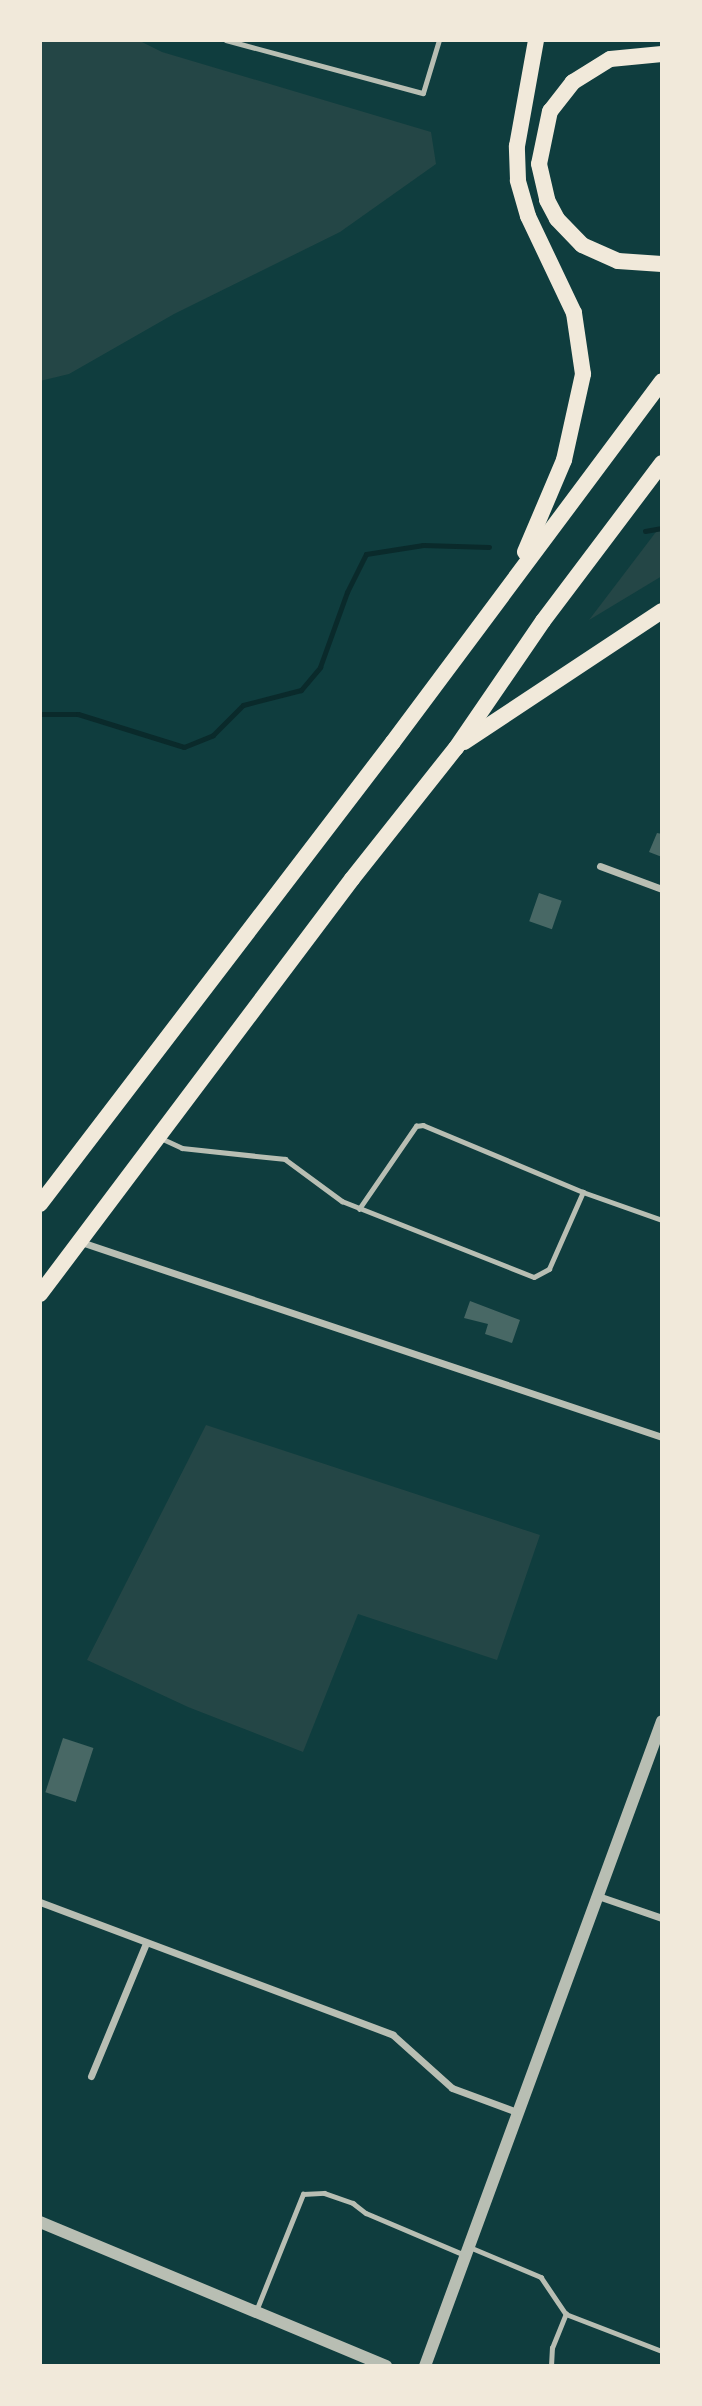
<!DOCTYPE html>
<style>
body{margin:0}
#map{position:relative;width:702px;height:2406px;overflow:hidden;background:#0f3d3e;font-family:"Source Serif 4",serif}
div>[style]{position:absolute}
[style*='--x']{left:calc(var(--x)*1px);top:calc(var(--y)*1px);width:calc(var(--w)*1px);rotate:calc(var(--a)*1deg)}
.green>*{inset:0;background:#244646}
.stream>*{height:5px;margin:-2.5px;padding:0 2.5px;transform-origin:2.5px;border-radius:2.5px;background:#0a2a2b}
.building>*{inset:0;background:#486865;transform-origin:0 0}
.service>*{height:4.5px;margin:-2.25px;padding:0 2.25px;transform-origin:2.25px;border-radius:2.25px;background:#b8beb3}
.minor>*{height:7px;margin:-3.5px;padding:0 3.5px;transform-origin:3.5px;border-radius:3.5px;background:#b8beb3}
.tertiary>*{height:12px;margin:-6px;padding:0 6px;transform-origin:6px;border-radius:6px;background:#b8beb3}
.trunk>*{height:16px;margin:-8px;padding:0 8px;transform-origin:8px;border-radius:8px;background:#f1e9da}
span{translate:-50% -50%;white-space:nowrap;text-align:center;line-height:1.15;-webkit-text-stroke:5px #f1e9da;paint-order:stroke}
.frame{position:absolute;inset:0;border:42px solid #f1e9da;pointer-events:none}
</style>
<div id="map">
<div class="green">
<div style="clip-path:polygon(40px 40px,138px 40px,162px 52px,431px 132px,436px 164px,340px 232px,174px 314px,69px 374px,40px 381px)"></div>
<div style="clip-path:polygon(662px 524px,662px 576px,589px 620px)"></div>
<div style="clip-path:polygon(206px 1425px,540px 1535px,497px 1660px,358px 1614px,303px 1752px,188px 1707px,87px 1660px)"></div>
</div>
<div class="stream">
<div style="--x:645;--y:531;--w:17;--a:-10"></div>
<div style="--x:40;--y:714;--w:38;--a:0"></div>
<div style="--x:78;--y:714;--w:111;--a:17.3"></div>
<div style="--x:184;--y:747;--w:31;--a:-22"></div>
<div style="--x:213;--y:735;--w:42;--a:-45"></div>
<div style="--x:243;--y:705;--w:60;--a:-14.5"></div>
<div style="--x:301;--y:690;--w:30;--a:-50"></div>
<div style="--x:320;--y:667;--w:80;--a:-70.2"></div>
<div style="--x:347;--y:592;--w:42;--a:-63.4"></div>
<div style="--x:366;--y:554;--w:58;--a:-9"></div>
<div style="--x:423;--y:545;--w:66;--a:1.7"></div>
</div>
<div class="building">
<div style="clip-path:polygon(657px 833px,662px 834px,662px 857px,649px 852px)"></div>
<div style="left:539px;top:893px;width:24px;height:30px;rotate:19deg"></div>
<div style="clip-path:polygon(470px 1301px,520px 1320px,512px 1343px,485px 1334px,488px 1324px,464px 1318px)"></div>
<div style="left:63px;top:1738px;width:32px;height:57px;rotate:18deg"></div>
</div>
<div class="service">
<div style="--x:226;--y:40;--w:204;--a:15.1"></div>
<div style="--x:423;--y:93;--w:55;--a:-73.2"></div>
<div style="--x:163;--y:1139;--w:21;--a:25"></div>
<div style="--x:182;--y:1148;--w:104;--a:6.1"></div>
<div style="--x:285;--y:1159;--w:71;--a:36.4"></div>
<div style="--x:342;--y:1201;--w:206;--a:21.6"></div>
<div style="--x:534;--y:1277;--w:17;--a:-28"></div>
<div style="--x:549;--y:1269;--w:84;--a:-66.2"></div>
<div style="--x:583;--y:1192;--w:84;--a:19.5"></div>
<div style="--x:359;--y:1209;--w:101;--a:-55.5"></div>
<div style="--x:416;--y:1126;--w:7;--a:-8"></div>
<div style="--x:423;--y:1125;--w:173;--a:22.7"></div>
<div style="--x:472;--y:2248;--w:75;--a:22.8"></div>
<div style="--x:541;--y:2277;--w:45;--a:56"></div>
<div style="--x:566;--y:2314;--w:103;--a:21.1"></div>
<div style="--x:256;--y:2311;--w:126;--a:-68.1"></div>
<div style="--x:303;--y:2194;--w:21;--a:-3"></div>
<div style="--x:324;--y:2193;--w:31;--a:19"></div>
<div style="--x:353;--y:2203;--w:16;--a:38"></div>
<div style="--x:366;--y:2213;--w:108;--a:23"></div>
<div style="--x:551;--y:2366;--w:18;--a:-87"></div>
<div style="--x:552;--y:2348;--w:37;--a:-68"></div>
</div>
<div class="minor">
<div style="--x:600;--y:866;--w:66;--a:20.4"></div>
<div style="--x:78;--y:1241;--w:616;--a:18.55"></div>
<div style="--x:598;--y:1896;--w:68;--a:19"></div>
<div style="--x:40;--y:1902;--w:377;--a:20.6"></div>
<div style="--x:393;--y:2035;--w:79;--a:41.9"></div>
<div style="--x:452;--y:2088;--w:69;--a:20.3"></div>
<div style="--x:91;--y:2076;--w:144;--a:-67.5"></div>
</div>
<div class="tertiary">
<div style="--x:40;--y:2222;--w:375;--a:22.6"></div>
<div style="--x:425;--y:2366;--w:687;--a:-69.82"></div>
</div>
<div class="trunk">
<div style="--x:662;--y:54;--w:52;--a:174.5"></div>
<div style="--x:610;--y:59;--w:44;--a:148.1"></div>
<div style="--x:573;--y:82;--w:37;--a:128"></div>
<div style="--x:550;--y:111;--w:54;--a:101.7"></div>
<div style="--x:539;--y:164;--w:37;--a:77"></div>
<div style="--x:547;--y:200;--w:21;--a:62"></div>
<div style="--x:557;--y:219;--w:36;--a:46"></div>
<div style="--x:582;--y:245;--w:39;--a:24"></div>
<div style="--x:618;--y:261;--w:44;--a:3.9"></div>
<div style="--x:525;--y:552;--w:100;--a:-67"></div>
<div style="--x:564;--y:460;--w:88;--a:-77.5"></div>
<div style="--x:583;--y:374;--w:62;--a:-98.4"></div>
<div style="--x:574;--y:313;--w:107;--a:-115.4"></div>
<div style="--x:528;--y:216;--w:37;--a:-106"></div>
<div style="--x:518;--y:180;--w:34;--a:-92"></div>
<div style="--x:517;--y:146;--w:108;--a:-79.8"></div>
<div style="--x:464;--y:742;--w:237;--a:-33.5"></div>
<div style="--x:40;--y:1204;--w:581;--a:-52.62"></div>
<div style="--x:393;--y:742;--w:450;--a:-53.3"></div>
<div style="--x:40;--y:1294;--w:519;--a:-53.06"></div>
<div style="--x:352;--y:879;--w:167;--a:-51.6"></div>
<div style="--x:456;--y:748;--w:154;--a:-55.6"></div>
<div style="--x:543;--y:621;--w:198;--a:-53"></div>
</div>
<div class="frame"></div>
</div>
